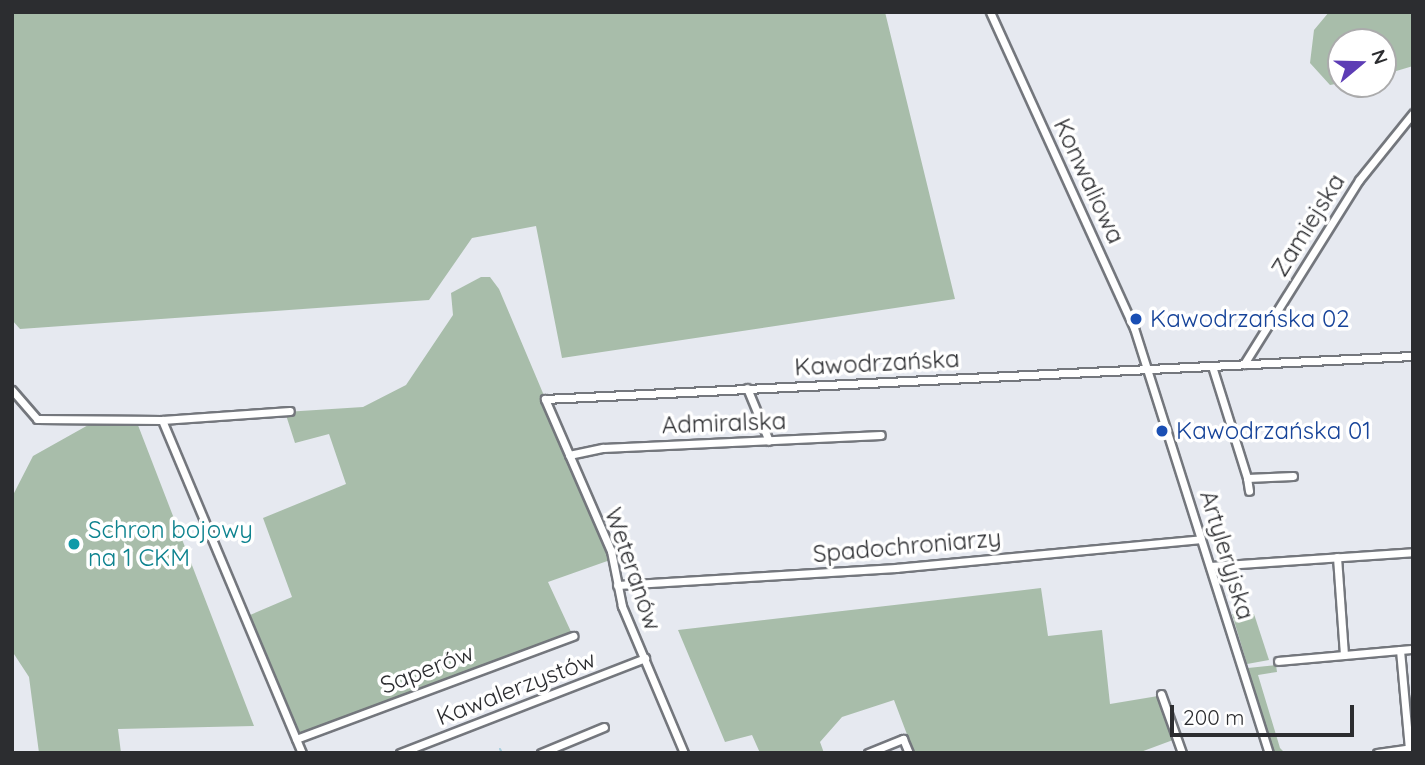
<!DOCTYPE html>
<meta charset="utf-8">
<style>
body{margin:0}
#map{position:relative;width:1425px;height:765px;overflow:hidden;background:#e6e9f0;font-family:Quicksand,sans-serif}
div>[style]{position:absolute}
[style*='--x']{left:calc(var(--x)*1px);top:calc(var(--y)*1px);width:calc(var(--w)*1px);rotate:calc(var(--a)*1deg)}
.green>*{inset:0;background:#a8bdaa}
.stream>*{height:2px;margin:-1px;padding:0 1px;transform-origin:1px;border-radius:1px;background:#a4cddd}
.roads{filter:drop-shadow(2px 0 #74777d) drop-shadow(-2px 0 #74777d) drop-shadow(0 2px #74777d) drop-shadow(0 -2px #74777d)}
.minor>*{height:7px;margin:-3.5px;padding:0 3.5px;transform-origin:3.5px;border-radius:3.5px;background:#fff}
.dots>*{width:19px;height:19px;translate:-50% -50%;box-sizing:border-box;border:4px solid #fff;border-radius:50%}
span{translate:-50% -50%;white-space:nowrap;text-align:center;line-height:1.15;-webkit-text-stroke:7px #fff;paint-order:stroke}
.street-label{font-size:24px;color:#2c2d30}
.transit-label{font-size:24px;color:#164399}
.left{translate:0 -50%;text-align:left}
.culture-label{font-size:24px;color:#0d838f}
.frame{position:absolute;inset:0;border:14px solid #2c2d30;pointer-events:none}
.north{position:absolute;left:1327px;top:28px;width:70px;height:70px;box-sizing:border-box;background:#fff;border:2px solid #ababac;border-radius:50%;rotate:71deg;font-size:19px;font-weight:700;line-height:28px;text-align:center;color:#2c2d30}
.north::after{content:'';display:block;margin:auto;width:24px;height:32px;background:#5d3db5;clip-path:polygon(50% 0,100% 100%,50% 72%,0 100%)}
.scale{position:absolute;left:1170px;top:705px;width:184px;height:32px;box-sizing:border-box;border:4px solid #2c2d30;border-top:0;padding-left:9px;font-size:21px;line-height:24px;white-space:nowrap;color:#2c2d30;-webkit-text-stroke:5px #fff;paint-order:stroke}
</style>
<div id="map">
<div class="green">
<div style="clip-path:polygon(12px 12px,885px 12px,955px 299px,562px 358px,536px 226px,472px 238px,429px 300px,20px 329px,12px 320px)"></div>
<div style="clip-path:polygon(1329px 12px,1413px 12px,1413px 66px,1383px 75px,1383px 42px,1341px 42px,1341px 83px,1330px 85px,1310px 63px,1314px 30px)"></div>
<div style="clip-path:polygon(481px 277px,490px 277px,499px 289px,613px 559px,548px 582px,573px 636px,296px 739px,243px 618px,292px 597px,263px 518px,346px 484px,329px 434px,295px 443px,285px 412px,363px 407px,406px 385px,453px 315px,451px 293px)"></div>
<div style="clip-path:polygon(99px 419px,136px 420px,254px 726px,118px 729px,121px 753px,39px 753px,29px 677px,12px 651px,12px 497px,33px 456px)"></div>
<div style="clip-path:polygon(1041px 588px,1048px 636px,1102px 630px,1110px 704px,1158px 696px,1173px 740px,1138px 753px,914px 753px,894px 700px,842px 717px,820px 742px,824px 753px,760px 753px,752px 735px,725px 742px,678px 630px)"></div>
<div style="clip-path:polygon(1232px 614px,1254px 614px,1269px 660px,1247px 664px)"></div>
<div style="clip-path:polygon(1276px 665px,1277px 672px,1258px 675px,1280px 748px,1285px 753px,1274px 753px,1248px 668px)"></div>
</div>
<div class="stream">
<div style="--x:500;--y:749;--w:4;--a:63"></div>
</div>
<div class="roads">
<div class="minor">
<div style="--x:990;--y:12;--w:347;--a:65.5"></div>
<div style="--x:1134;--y:328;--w:446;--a:72.4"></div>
<div style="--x:1244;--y:364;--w:217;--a:-58"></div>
<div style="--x:1359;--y:180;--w:86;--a:-51.1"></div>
<div style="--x:1212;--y:366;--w:117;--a:72.6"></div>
<div style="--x:1247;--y:478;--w:46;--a:-2.5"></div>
<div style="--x:747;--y:388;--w:57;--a:67.5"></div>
<div style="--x:12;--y:390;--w:38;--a:49"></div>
<div style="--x:37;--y:419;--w:125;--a:0.5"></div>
<div style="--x:162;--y:420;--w:128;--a:-4"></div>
<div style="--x:162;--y:420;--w:361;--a:67.2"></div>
<div style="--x:569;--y:455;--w:35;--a:-12"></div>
<div style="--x:603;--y:448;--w:278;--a:-2.7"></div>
<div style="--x:1247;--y:478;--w:13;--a:81"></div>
<div style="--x:1337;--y:557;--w:98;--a:85.9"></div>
<div style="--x:1210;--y:566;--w:203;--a:-3.9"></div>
<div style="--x:617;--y:585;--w:280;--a:-3.5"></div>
<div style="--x:896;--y:568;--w:306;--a:-5.4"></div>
<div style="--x:1400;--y:650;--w:98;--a:84.8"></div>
<div style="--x:1278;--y:661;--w:136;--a:-5.1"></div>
<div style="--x:1161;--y:694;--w:63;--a:70.4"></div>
<div style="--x:296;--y:739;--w:296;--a:-20.4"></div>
<div style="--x:400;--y:753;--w:263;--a:-21.2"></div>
<div style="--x:541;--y:753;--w:68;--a:-22.4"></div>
<div style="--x:684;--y:753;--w:160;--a:-112.9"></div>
<div style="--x:622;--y:606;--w:56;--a:-101.3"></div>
<div style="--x:611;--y:551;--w:166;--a:-113.5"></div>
<div style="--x:545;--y:399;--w:869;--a:-2.84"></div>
<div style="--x:868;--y:753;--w:38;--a:-22"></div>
<div style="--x:903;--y:739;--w:15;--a:67"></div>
<div style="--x:1377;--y:753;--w:34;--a:-8"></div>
</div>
</div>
<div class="dots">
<div style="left:1136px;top:319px;background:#1a4fb4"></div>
<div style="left:1162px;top:431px;background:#1a4fb4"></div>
<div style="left:74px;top:544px;background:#0f9aa8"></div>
</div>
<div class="street-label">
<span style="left:1089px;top:181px;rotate:65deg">Konwaliowa</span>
<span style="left:1308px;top:225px;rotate:-58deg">Zamiejska</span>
<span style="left:877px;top:363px;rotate:-3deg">Kawodrzańska</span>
<span style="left:724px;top:423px;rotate:-2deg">Admiralska</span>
<span style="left:907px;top:546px;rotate:-5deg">Spadochroniarzy</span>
<span style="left:1227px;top:555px;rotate:73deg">Artyleryjska</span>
<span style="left:633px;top:569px;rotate:71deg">Weteranów</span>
<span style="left:427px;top:669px;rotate:-21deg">Saperów</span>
<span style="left:516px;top:688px;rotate:-21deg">Kawalerzystów</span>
</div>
<div class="transit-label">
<span class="left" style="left:1150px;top:319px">Kawodrzańska 02</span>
<span class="left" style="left:1176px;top:431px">Kawodrzańska 01</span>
</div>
<div class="culture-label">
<span class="left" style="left:88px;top:544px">Schron bojowy<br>na 1 CKM</span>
</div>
<div class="frame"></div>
<div class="north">N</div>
<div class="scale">200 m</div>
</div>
